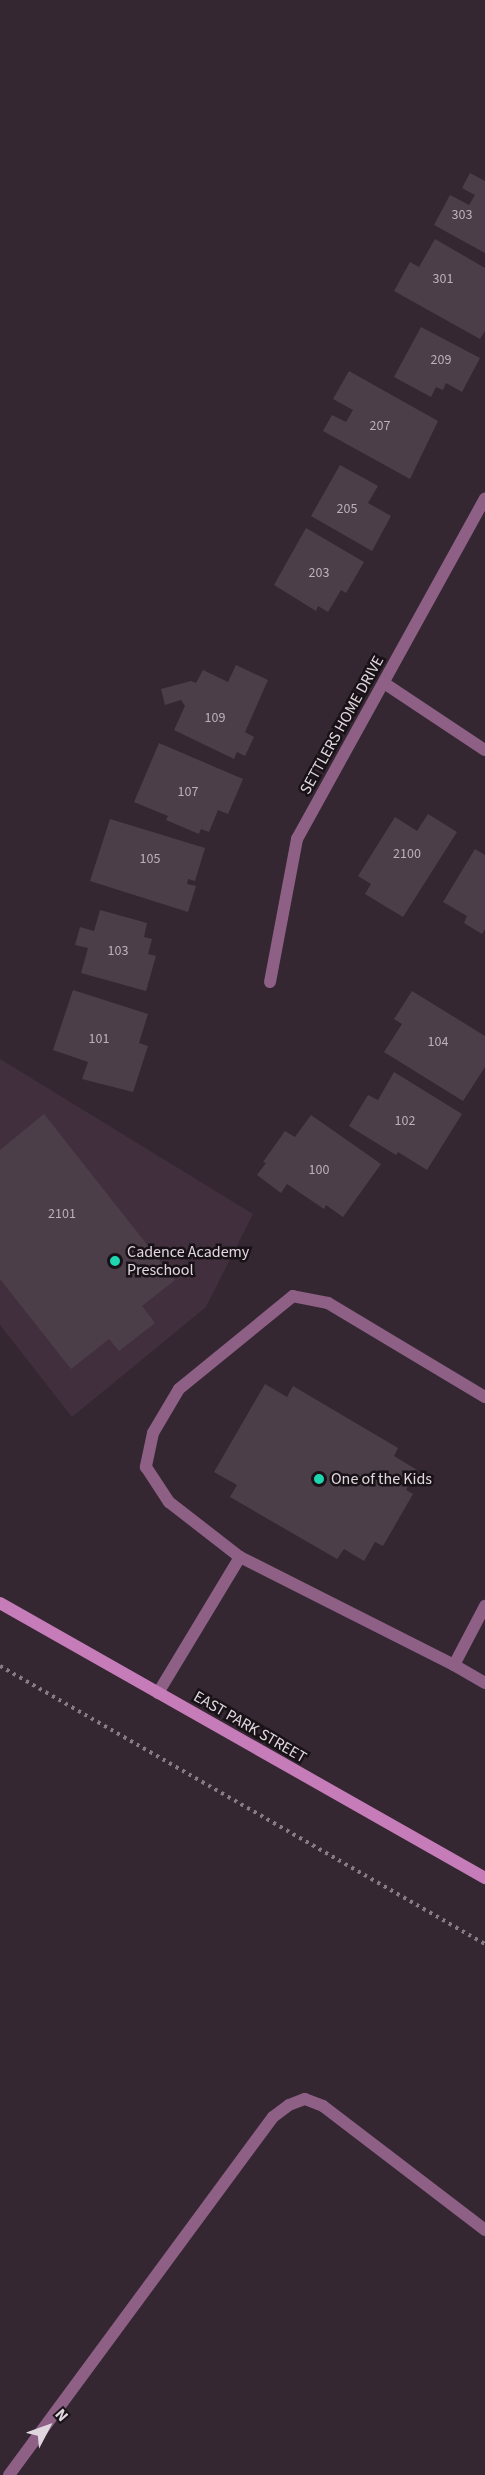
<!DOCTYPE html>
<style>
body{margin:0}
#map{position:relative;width:485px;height:2475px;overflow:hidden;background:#342732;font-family:"Source Sans 3",sans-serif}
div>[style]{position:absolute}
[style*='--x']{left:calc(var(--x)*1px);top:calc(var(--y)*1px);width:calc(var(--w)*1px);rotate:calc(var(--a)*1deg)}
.built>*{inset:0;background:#412f3e}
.building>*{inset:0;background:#4c3e49}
.path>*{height:4px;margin-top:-2px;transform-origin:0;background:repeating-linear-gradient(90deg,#877c85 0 3px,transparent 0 7.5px)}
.lane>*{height:12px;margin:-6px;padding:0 6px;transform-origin:6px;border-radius:6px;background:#8e6086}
.street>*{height:12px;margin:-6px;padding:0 6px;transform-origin:6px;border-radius:6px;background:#8e6086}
.secondary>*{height:12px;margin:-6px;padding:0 6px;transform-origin:6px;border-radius:6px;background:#c57cb9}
.dots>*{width:16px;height:16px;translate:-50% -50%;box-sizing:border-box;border:3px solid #181217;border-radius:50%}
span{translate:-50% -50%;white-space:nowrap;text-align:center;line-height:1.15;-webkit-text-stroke:5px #181217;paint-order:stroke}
.number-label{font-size:14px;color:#bbb1b9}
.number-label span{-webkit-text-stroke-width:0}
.street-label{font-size:16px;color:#e0d7de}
.poi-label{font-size:16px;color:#e0d7de}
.left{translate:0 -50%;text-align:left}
.north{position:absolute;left:18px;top:2397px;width:60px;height:60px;-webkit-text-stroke:4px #181217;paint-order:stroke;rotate:49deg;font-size:16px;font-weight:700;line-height:24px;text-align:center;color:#e0d7de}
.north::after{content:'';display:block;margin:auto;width:21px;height:27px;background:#e0d7de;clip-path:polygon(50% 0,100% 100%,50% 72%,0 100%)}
</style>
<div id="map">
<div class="built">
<div style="clip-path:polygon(0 1059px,253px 1214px,206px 1307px,72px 1417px,0 1325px)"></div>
</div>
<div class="building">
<div style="clip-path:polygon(470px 173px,485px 181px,485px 253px,434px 225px,450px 195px,469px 205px,475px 195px,462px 188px)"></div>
<div style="clip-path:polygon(435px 239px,485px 268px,485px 331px,480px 339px,394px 291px,410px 262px,419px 267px)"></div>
<div style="clip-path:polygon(421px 327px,480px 358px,462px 392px,446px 383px,443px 390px,436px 387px,431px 397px,394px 377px)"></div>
<div style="clip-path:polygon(349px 371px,438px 421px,410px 479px,323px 431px,332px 415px,346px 422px,353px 410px,333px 399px)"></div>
<div style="clip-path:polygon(340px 465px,378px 486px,368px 503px,391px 516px,372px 551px,311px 516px)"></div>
<div style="clip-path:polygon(306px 528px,364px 562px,346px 593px,341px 590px,328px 612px,318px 606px,316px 611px,274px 585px)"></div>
<div style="clip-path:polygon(236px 665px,268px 680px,245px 732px,254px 737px,245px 756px,237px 752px,234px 759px,174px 730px,185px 706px,181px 700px,165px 705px,161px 689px,191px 681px,196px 683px,203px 670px,228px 682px)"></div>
<div style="clip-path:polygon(159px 743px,243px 779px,228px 814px,218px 810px,209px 832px,201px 829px,199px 834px,166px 820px,168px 816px,134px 802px)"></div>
<div style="clip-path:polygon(428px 814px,457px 832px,403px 917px,365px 894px,371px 884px,358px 876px,395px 817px,417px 831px)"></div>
<div style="clip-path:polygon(110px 819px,205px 848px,195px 881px,188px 879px,187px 884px,196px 886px,188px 912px,90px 881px)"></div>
<div style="clip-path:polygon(475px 849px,485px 855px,485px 929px,482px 934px,464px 923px,467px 916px,443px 902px)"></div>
<div style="clip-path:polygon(100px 910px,147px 923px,144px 937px,152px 939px,148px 954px,156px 956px,146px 991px,81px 973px,88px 948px,75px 945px,80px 927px,94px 931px)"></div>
<div style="clip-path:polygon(73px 990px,148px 1014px,139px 1043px,148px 1046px,133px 1092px,82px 1079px,88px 1062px,53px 1050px)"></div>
<div style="clip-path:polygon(412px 991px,485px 1036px,485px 1067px,463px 1101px,384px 1052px,402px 1024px,394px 1019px)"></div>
<div style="clip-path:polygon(394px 1072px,462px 1114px,427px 1170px,398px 1152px,396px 1155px,349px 1126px,368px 1095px,378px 1100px)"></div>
<div style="clip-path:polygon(44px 1114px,175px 1280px,142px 1306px,155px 1323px,119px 1351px,109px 1339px,71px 1369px,0 1279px,0 1150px)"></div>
<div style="clip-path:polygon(311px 1115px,381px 1164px,343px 1217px,326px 1205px,324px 1209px,287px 1184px,281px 1193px,257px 1175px,266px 1163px,263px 1162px,285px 1131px,295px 1137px)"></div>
<div style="clip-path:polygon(265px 1384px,287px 1397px,293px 1386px,398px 1448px,394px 1456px,417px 1470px,406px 1490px,413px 1494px,383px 1546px,375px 1542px,364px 1561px,344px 1549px,337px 1559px,230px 1497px,237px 1485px,214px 1472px)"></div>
</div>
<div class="path">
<div style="--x:0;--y:1666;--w:559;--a:29.82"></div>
</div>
<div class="lane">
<div style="--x:485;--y:1397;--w:183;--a:-149.1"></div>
<div style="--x:328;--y:1303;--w:36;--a:-169"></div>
<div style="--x:293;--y:1296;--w:147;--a:140.8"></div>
<div style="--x:179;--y:1389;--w:51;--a:120.6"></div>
<div style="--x:153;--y:1433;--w:35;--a:102"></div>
<div style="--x:146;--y:1467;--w:42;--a:56.7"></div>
<div style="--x:169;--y:1502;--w:90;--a:37.8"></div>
<div style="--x:240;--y:1557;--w:240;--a:26.8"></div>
<div style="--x:454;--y:1665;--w:67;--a:-62.3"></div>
<div style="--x:454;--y:1665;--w:36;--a:30"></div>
<div style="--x:158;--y:1693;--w:159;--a:-58.9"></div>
<div style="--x:9;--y:2475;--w:445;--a:-53.6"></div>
<div style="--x:273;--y:2117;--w:20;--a:-37"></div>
<div style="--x:289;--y:2105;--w:17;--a:-21"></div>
<div style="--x:305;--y:2099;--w:19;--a:21"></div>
<div style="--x:323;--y:2106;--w:204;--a:37.4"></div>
</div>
<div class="street">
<div style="--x:384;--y:683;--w:121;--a:33.6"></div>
<div style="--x:270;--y:982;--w:146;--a:-79.3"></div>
<div style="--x:297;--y:839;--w:389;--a:-61.1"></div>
</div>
<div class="secondary">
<div style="--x:0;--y:1603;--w:558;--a:29.55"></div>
</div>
<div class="dots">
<div style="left:115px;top:1261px;background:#1ed5b0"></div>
<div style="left:319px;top:1479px;background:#1ed5b0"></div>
</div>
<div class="number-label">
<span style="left:462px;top:215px">303</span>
<span style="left:443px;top:279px">301</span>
<span style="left:441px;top:360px">209</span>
<span style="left:380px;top:426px">207</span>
<span style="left:347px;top:509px">205</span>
<span style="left:319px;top:573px">203</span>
<span style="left:215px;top:718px">109</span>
<span style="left:188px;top:792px">107</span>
<span style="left:407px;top:854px">2100</span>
<span style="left:150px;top:859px">105</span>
<span style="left:118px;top:951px">103</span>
<span style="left:99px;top:1039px">101</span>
<span style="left:438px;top:1042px">104</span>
<span style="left:405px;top:1121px">102</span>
<span style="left:319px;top:1170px">100</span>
<span style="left:62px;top:1214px">2101</span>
</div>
<div class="street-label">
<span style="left:342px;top:725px;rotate:-61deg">SETTLERS HOME DRIVE</span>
<span style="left:250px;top:1727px;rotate:30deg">EAST PARK STREET</span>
</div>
<div class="poi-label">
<span class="left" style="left:127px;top:1261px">Cadence Academy<br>Preschool</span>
<span class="left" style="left:331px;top:1479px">One of the Kids</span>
</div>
<div class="north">N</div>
</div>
